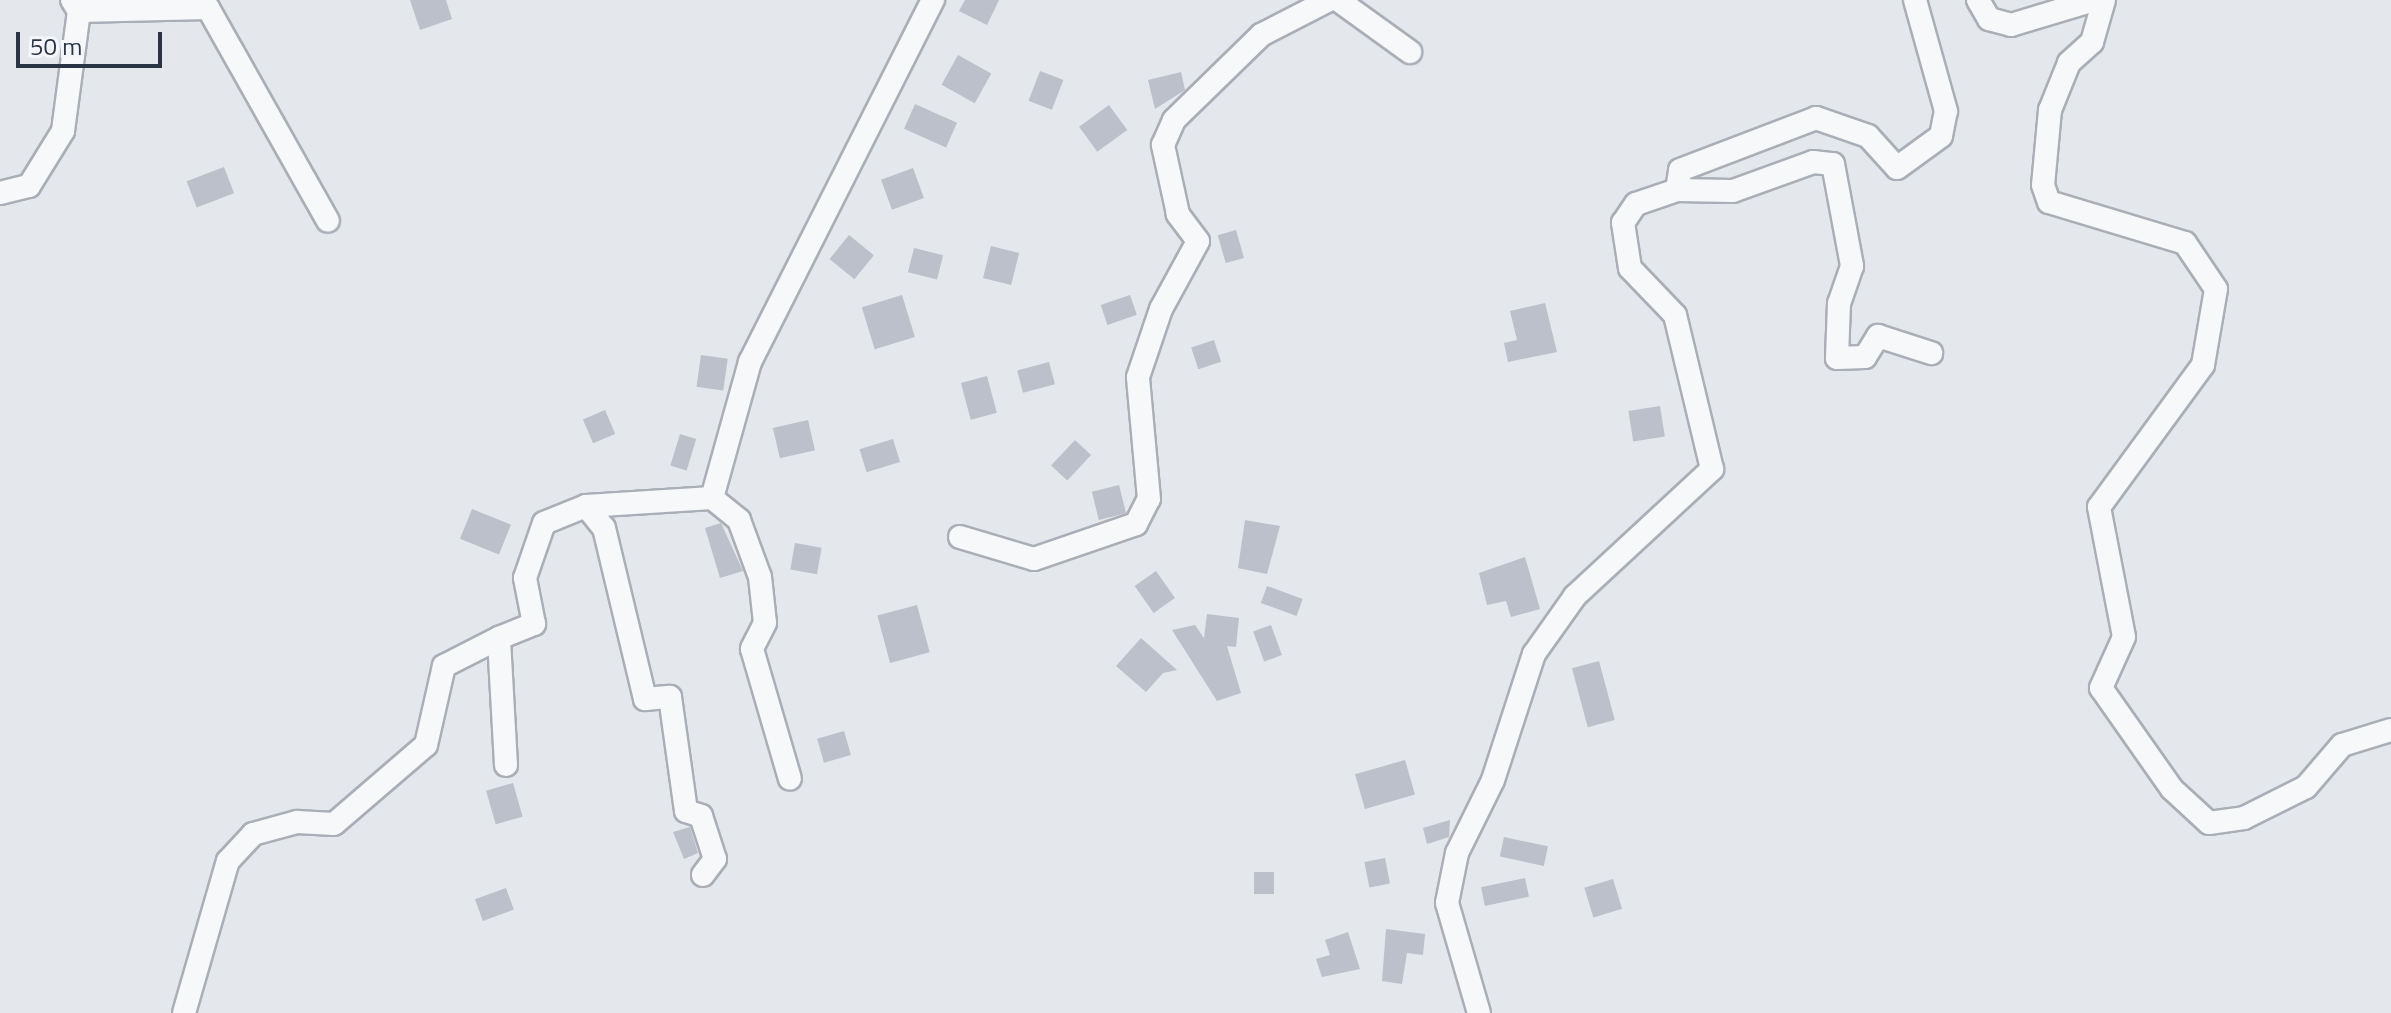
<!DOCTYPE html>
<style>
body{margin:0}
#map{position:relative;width:2391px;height:1013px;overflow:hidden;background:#e4e7ec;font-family:"Titillium Web",sans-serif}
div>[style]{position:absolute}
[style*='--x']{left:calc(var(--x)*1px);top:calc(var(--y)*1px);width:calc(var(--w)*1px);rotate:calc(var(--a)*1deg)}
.building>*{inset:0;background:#bbc0ca;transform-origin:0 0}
.roads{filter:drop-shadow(2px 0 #a9aeb7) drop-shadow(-2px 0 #a9aeb7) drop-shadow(0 2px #a9aeb7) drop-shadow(0 -2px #a9aeb7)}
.minor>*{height:22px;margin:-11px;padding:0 11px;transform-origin:11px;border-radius:11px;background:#f7f8fa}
span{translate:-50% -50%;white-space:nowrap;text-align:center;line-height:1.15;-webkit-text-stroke:6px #f4f6f9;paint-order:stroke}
.scale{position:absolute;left:16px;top:32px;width:146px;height:36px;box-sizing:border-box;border:4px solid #2b3445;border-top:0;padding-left:10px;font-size:24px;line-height:28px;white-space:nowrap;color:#2b3445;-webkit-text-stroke:6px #f4f6f9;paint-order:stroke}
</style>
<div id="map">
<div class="building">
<div style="clip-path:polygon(410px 0,446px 0,452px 19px,420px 30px)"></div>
<div style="clip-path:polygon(965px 0,999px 0,987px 25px,959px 11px)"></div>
<div style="left:958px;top:55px;width:38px;height:34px;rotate:29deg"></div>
<div style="left:1040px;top:71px;width:25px;height:32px;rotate:21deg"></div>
<div style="clip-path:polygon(1181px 72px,1185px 90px,1155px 109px,1148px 80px)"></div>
<div style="left:915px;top:104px;width:46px;height:27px;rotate:24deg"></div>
<div style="left:1109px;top:105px;width:31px;height:37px;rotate:54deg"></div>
<div style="left:224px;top:167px;width:28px;height:40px;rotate:69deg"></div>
<div style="left:913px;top:168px;width:32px;height:34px;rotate:70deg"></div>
<div style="left:1236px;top:230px;width:29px;height:19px;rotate:74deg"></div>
<div style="left:849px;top:235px;width:32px;height:31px;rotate:39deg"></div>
<div style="left:991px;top:246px;width:29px;height:33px;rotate:14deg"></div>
<div style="left:914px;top:248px;width:30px;height:25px;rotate:14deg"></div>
<div style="left:902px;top:295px;width:44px;height:42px;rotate:73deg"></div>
<div style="left:1130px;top:295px;width:21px;height:31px;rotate:71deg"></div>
<div style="clip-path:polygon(1545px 303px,1557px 352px,1508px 362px,1504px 343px,1517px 340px,1510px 311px)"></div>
<div style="left:1214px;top:340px;width:23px;height:24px;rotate:72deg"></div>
<div style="left:701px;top:355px;width:27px;height:32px;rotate:8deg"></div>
<div style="left:1049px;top:362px;width:23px;height:33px;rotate:75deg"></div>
<div style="left:987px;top:376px;width:38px;height:27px;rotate:75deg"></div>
<div style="left:1660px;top:406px;width:31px;height:32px;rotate:81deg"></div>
<div style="left:605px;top:410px;width:26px;height:24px;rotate:67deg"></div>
<div style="left:808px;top:420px;width:31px;height:36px;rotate:77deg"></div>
<div style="left:680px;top:434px;width:17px;height:33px;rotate:17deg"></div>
<div style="left:893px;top:439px;width:24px;height:35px;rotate:73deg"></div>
<div style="left:1075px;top:440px;width:22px;height:35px;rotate:43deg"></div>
<div style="left:1119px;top:485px;width:29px;height:28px;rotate:76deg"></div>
<div style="left:472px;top:509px;width:42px;height:32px;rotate:22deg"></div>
<div style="clip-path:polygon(1245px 520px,1280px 526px,1267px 574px,1238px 568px)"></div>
<div style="clip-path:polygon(721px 523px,743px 571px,720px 578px,705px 528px)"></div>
<div style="left:795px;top:543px;width:27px;height:27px;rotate:10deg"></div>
<div style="clip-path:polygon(1525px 557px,1540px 609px,1511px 617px,1506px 601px,1487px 605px,1479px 573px)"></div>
<div style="left:1156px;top:571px;width:33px;height:26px;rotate:55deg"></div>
<div style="left:1267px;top:586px;width:38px;height:18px;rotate:20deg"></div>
<div style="left:917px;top:605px;width:49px;height:41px;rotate:75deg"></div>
<div style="clip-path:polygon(1207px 614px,1239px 618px,1236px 647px,1227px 646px,1241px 693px,1217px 701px,1172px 630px,1195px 625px,1204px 638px)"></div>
<div style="left:1271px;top:625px;width:32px;height:19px;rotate:70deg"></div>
<div style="clip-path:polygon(1141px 638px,1177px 670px,1163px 673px,1146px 692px,1116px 666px)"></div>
<div style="left:1599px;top:661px;width:61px;height:28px;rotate:75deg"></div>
<div style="left:844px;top:731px;width:25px;height:28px;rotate:74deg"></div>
<div style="left:1405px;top:760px;width:36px;height:52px;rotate:74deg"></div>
<div style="left:513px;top:783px;width:35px;height:28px;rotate:74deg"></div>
<div style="clip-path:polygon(1450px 820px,1449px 837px,1427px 844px,1423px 828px)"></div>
<div style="clip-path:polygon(690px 827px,698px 853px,684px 859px,673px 832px)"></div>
<div style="left:1504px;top:837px;width:45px;height:20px;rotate:12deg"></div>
<div style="left:1385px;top:858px;width:26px;height:21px;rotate:79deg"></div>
<div style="left:1254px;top:872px;width:20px;height:22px"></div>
<div style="left:1525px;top:878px;width:19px;height:45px;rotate:78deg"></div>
<div style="left:1613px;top:879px;width:31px;height:30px;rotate:73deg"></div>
<div style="left:506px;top:888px;width:23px;height:33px;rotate:70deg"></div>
<div style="clip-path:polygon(1386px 929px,1425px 934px,1423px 955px,1407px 953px,1402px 984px,1382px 981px)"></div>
<div style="clip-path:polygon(1348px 932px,1360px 969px,1322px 977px,1316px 959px,1330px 955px,1325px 940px)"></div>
</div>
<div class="roads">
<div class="minor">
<div style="--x:72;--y:0;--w:13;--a:58"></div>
<div style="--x:79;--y:11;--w:129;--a:-1.3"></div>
<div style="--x:208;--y:8;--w:244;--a:60.6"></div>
<div style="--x:1338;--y:0;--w:89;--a:35.8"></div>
<div style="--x:1978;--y:0;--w:22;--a:60"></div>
<div style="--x:1989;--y:19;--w:23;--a:15"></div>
<div style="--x:2011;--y:25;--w:87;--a:-16.8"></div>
<div style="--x:2104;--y:0;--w:44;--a:105.9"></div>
<div style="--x:2092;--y:42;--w:31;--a:138"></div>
<div style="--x:2069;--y:63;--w:51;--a:112"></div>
<div style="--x:2050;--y:110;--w:75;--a:95.3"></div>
<div style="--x:2043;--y:185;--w:18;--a:71"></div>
<div style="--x:2049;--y:202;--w:142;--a:16.8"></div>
<div style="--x:2185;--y:243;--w:55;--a:56"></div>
<div style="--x:2216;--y:289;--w:77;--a:99.7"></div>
<div style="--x:2203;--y:365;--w:176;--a:126.2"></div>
<div style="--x:2099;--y:507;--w:132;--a:79.1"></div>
<div style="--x:2124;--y:637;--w:56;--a:114.3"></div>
<div style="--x:2101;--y:688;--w:123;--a:54.9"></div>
<div style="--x:2172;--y:789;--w:50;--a:42.6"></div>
<div style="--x:2209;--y:823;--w:35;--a:-8"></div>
<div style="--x:2244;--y:818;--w:69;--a:-26.6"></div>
<div style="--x:2306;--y:787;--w:55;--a:-49.4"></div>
<div style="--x:2342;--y:745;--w:51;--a:-17"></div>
<div style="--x:1677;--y:190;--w:20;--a:-81"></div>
<div style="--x:1680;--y:170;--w:146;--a:-20.9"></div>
<div style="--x:1816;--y:118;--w:55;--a:19.1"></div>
<div style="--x:1868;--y:136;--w:43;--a:47.8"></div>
<div style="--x:1897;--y:168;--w:54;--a:-36"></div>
<div style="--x:1941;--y:136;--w:25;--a:-79"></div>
<div style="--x:1946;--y:111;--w:115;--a:-105.6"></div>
<div style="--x:0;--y:193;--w:30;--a:-14"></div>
<div style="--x:29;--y:186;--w:65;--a:-58.3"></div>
<div style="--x:63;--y:131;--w:121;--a:-82.4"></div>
<div style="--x:712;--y:498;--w:141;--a:-74.4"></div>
<div style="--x:750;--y:362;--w:406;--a:-63.2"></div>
<div style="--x:586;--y:506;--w:28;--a:51"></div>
<div style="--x:604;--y:528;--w:176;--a:76.5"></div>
<div style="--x:645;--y:699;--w:25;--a:-5"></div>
<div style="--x:670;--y:697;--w:115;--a:82"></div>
<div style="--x:686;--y:811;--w:16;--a:18"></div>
<div style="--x:701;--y:816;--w:45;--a:72"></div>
<div style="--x:715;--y:859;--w:20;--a:127"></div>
<div style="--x:960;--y:537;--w:77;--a:16.6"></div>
<div style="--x:1034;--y:559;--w:108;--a:-18.9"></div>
<div style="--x:1136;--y:524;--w:28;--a:-63"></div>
<div style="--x:1149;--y:499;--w:122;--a:-95.2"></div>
<div style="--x:1138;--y:377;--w:72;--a:-71.3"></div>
<div style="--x:1161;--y:309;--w:77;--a:-61.4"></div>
<div style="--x:1198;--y:241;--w:34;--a:-127"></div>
<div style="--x:1178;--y:214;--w:71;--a:-102.3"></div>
<div style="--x:1163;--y:145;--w:27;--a:-66"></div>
<div style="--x:1174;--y:120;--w:122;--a:-44.3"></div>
<div style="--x:1261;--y:35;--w:76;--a:-27.2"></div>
<div style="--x:506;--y:765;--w:127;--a:-93.2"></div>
<div style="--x:499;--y:638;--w:38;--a:-22"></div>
<div style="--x:534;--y:624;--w:47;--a:-101.1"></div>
<div style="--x:525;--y:578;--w:58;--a:-70.9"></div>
<div style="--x:544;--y:523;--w:45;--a:-22"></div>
<div style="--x:586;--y:506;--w:126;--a:-3.6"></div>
<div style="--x:712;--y:498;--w:35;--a:39"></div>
<div style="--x:739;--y:520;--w:61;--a:69.8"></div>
<div style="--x:760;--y:577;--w:46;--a:83.8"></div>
<div style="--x:765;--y:623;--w:29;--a:117"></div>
<div style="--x:752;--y:649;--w:135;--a:73.7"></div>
<div style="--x:184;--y:1013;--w:158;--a:-73.9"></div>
<div style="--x:228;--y:861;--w:37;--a:-47"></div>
<div style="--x:253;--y:834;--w:46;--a:-15.3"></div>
<div style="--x:297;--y:822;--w:37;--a:3"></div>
<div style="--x:334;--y:824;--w:121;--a:-40.7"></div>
<div style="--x:426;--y:745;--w:81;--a:-77.2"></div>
<div style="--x:444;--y:666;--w:62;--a:-27"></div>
<div style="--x:1479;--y:1013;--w:115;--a:-106.2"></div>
<div style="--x:1447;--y:903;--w:51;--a:-78.7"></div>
<div style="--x:1457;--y:853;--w:81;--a:-63.7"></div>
<div style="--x:1493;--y:780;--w:133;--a:-72"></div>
<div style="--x:1534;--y:654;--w:71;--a:-54.7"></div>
<div style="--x:1575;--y:596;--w:187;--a:-42.8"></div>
<div style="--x:1712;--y:469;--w:158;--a:-103.5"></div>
<div style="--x:1675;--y:315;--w:65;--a:-133.8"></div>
<div style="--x:1630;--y:268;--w:46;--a:-98.8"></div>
<div style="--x:1623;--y:223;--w:23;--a:-56"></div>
<div style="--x:1636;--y:204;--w:43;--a:-18.9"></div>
<div style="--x:1677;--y:190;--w:56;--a:1"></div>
<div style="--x:1733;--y:191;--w:85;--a:-19.9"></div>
<div style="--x:1813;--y:162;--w:20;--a:6"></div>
<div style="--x:1833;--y:164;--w:104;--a:79.4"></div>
<div style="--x:1852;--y:266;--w:39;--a:109"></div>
<div style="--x:1839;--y:303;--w:55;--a:92.1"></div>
<div style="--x:1837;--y:358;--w:28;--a:-2"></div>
<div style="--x:1865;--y:357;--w:25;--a:-58"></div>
<div style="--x:1878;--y:336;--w:56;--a:17.8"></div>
</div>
</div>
<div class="scale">50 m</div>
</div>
